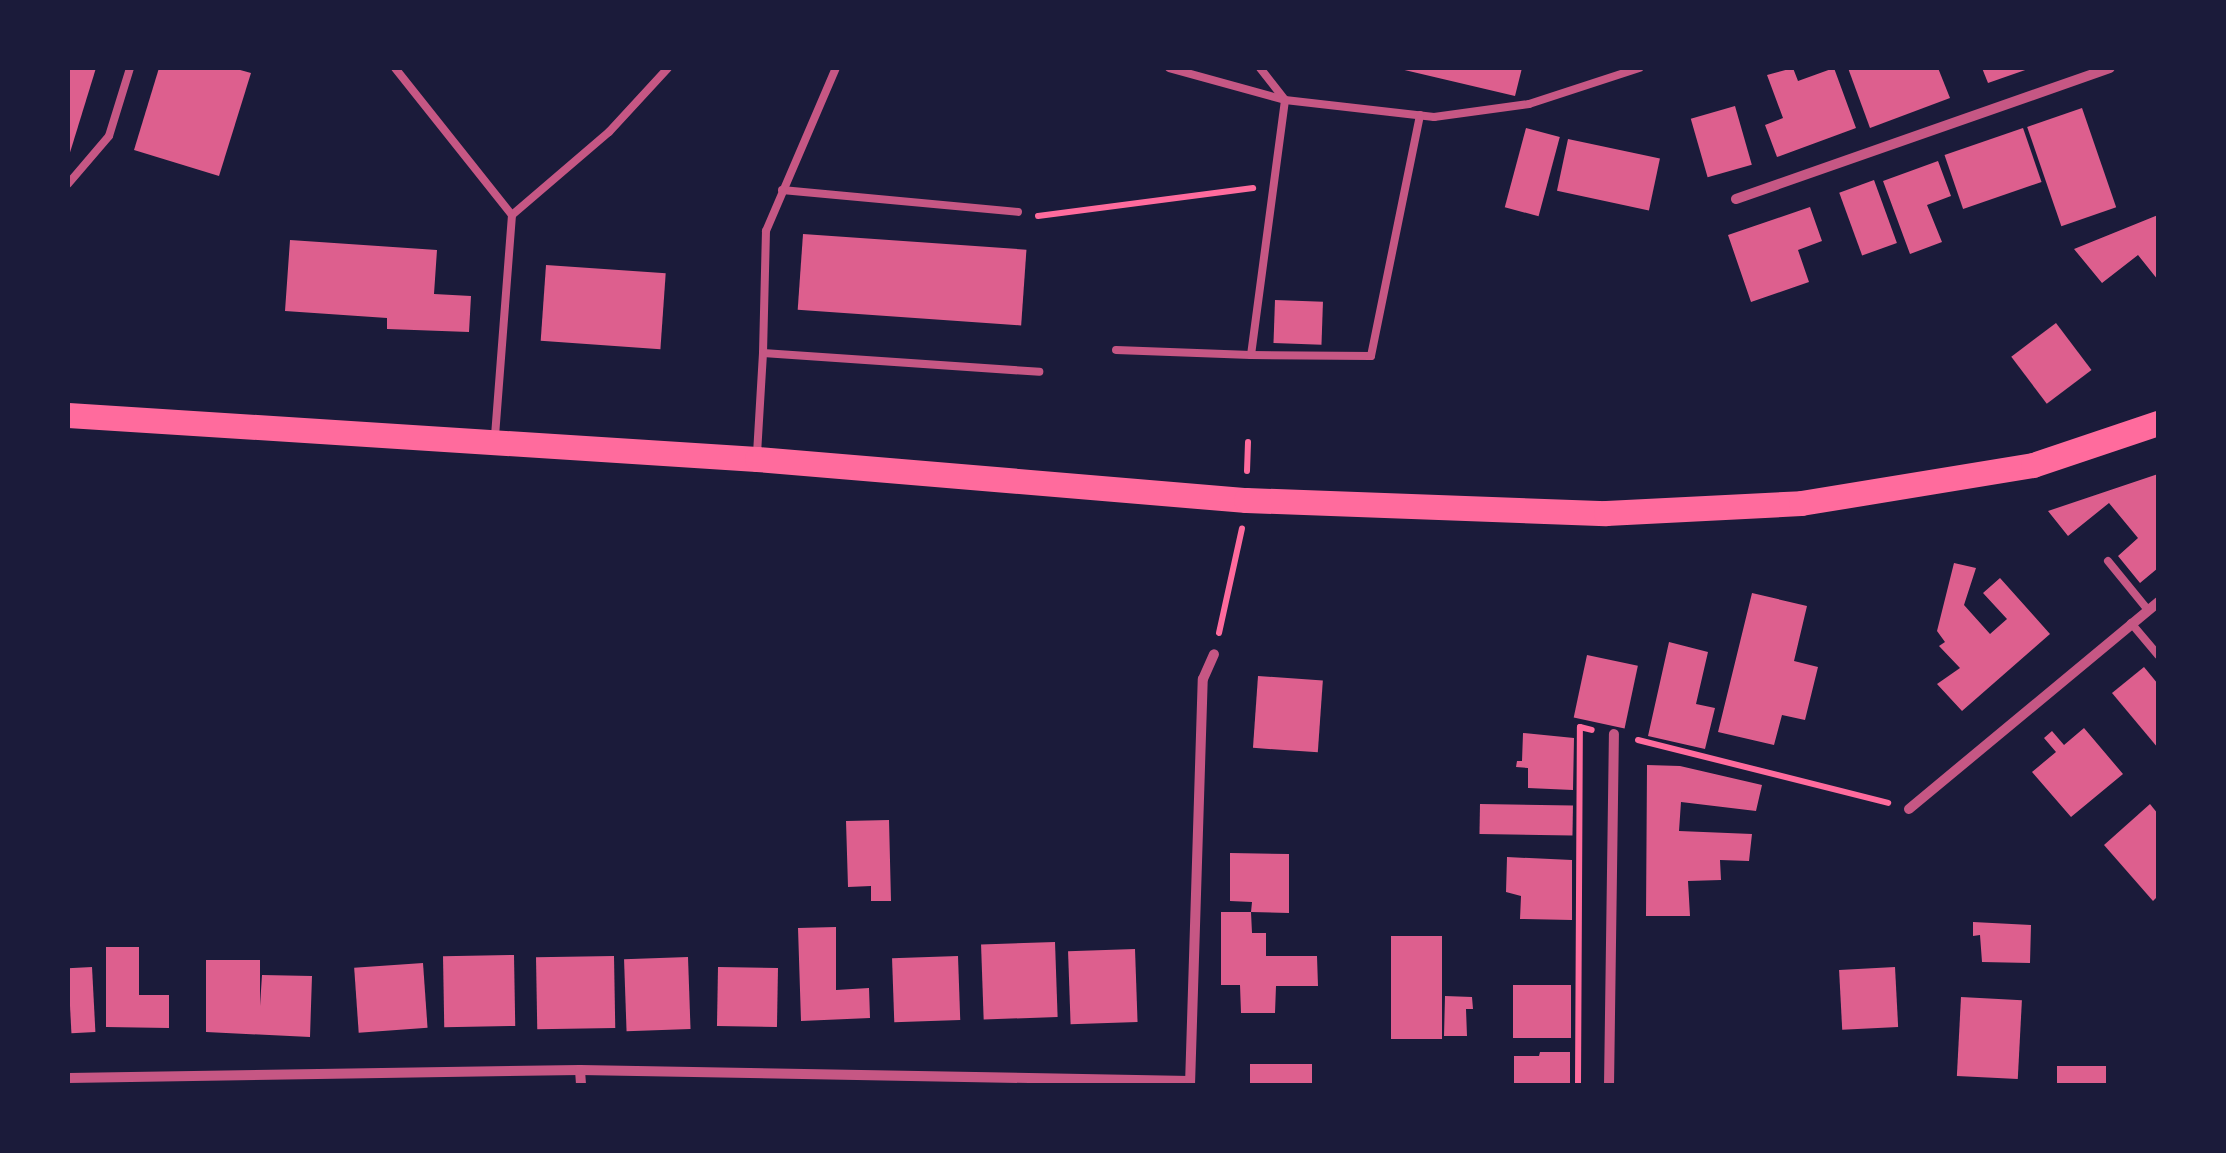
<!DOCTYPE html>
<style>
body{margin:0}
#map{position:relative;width:2226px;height:1153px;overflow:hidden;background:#1b1b3a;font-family:Arial,sans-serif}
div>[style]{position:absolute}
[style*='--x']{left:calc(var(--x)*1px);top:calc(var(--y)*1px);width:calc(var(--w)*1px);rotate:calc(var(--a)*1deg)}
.building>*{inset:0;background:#dd5f8e;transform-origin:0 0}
.path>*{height:6px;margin:-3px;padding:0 3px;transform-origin:3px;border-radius:3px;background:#ff6b9d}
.service>*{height:8px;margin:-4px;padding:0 4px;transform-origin:4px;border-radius:4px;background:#c65784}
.minor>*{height:10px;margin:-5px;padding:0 5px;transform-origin:5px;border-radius:5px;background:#c65784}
.primary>*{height:25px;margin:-12.5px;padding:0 12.5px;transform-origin:12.5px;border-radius:12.5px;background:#ff6b9d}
span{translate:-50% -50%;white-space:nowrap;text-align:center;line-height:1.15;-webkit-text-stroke:8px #1b1b3a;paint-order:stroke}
.frame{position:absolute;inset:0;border:70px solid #1b1b3a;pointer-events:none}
</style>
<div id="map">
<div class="building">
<div style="clip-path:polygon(68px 68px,96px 68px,68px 159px)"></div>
<div style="clip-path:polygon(159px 68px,233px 68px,251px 73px,219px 176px,134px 150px)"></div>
<div style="clip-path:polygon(1396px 68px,1522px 68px,1515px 96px)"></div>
<div style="clip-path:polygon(1793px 68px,1798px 81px,1834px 68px,1856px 128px,1777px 157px,1765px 125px,1783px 118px,1767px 75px)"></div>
<div style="clip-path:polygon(1848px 68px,1938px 68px,1950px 98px,1870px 128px)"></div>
<div style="clip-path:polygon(1982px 68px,2031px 68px,1988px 83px)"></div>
<div style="left:1735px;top:106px;width:61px;height:46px;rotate:74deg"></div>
<div style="left:2082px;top:108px;width:105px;height:58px;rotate:71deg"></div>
<div style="left:1526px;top:128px;width:35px;height:82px;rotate:15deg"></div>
<div style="left:2023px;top:128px;width:57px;height:83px;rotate:71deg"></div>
<div style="left:1568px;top:139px;width:94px;height:53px;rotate:12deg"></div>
<div style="clip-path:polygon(1938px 161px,1951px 196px,1927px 205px,1942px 242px,1910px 254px,1883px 181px)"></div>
<div style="left:1874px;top:180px;width:67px;height:37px;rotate:70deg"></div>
<div style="clip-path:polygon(1810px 207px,1822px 241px,1798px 250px,1809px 282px,1751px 302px,1728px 235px)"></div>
<div style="clip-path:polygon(2158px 215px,2158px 280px,2138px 255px,2102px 283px,2074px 249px)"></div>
<div style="left:803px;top:234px;width:224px;height:76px;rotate:4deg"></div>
<div style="clip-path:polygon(290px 240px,437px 250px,434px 294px,471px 296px,469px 332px,387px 329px,387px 318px,285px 311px)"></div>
<div style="left:546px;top:265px;width:120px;height:76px;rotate:4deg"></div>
<div style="left:1275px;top:300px;width:48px;height:43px;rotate:2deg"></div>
<div style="left:2056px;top:323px;width:59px;height:56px;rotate:53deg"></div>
<div style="clip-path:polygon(2158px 474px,2158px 568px,2140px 583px,2118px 556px,2138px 538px,2109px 503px,2068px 536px,2048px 511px)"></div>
<div style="clip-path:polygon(1954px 563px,1976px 568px,1964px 605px,1990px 634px,2007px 619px,1983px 593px,2000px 578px,2050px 634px,1962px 711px,1937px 684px,1960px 668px,1939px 646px,1945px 642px,1937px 631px)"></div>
<div style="clip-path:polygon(1752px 593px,1807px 606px,1794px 661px,1818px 667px,1805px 720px,1782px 715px,1774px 745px,1718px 732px)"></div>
<div style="clip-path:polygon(1669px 642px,1708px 652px,1696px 704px,1715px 708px,1705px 749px,1648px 736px)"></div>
<div style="left:1587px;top:655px;width:52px;height:64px;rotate:12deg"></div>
<div style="clip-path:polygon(2144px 667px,2158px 684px,2158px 748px,2112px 693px)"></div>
<div style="left:1258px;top:676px;width:65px;height:72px;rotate:4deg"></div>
<div style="clip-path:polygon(2084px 728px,2123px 774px,2071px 817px,2032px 772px,2056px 752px,2044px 738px,2052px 731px,2064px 745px)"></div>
<div style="clip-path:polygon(1523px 733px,1574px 738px,1573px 790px,1528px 788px,1528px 768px,1516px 767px,1517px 761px,1522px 761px)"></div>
<div style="clip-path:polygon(1647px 765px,1680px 766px,1762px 785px,1756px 811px,1681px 802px,1679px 831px,1752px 834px,1749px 861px,1720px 860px,1721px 880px,1688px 881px,1690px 916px,1646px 916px)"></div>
<div style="left:1480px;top:804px;width:93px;height:30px;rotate:1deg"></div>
<div style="clip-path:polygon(2150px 804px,2158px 814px,2158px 896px,2153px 901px,2104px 845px)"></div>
<div style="clip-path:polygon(889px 820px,891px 901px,871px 901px,871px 886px,848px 887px,846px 821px)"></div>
<div style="clip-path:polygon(1230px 853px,1289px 854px,1289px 913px,1251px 912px,1252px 902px,1230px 901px)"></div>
<div style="clip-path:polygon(1507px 857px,1572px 860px,1572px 920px,1520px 919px,1521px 896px,1506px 892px)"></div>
<div style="clip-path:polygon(1221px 912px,1251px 912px,1252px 933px,1266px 933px,1266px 956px,1317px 956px,1318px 986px,1276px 986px,1275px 1013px,1241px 1013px,1240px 985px,1221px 985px)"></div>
<div style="clip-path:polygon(1973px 922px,2031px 925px,2030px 963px,1982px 962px,1980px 935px,1973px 936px)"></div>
<div style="clip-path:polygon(836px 927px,836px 990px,869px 988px,870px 1018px,801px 1021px,798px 928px)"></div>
<div style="left:1391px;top:936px;width:51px;height:103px"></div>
<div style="left:1055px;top:942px;width:75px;height:74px;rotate:88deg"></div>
<div style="clip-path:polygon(106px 947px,139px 947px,139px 995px,169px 995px,169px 1028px,106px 1027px)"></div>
<div style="left:1135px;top:949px;width:73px;height:67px;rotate:88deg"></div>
<div style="left:514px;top:955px;width:71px;height:71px;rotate:89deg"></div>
<div style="left:614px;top:956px;width:72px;height:78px;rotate:89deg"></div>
<div style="left:958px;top:956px;width:64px;height:66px;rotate:88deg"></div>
<div style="left:688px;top:957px;width:72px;height:64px;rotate:88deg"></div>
<div style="clip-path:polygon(206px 960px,260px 960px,260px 1006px,262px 975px,312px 976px,310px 1037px,206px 1032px)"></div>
<div style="left:423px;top:963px;width:65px;height:69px;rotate:86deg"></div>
<div style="left:92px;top:967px;width:65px;height:24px;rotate:87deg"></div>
<div style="left:718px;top:967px;width:60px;height:59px;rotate:1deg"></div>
<div style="left:1895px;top:967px;width:60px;height:56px;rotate:87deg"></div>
<div style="left:1513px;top:985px;width:58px;height:53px"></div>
<div style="clip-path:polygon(1445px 996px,1472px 997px,1473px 1009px,1466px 1009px,1467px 1036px,1444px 1036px)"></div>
<div style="left:1961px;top:997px;width:61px;height:79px;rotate:3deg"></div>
<div style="clip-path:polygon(1540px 1052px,1570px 1052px,1570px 1086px,1514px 1086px,1514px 1056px,1539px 1056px)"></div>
<div style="left:1312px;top:1064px;width:22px;height:62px;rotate:90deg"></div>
<div style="left:2057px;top:1066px;width:49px;height:20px"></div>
</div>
<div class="path">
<div style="--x:1038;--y:216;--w:217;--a:-7.4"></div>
<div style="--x:1247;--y:471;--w:29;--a:-88"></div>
<div style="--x:1219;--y:633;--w:107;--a:-77.6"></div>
<div style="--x:1638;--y:740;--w:258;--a:14.1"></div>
<div style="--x:1578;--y:1086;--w:359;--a:-89.7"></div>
<div style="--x:1580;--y:727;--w:12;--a:14"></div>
</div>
<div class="service">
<div style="--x:395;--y:68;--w:188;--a:51.5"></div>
<div style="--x:512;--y:215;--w:224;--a:94.4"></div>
<div style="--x:1260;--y:68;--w:41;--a:52"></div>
<div style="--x:1285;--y:100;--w:150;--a:6.5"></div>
<div style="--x:1434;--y:117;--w:96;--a:-7.8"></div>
<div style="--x:1529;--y:104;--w:116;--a:-18.1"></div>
<div style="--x:68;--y:184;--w:63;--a:-49.5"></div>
<div style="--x:109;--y:136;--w:71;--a:-72.8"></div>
<div style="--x:782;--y:190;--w:237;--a:5.3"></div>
<div style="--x:512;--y:215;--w:128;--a:-40.6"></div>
<div style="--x:609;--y:132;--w:87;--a:-47.3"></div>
<div style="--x:1116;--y:350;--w:135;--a:2.1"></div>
<div style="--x:1251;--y:355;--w:257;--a:-82.4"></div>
<div style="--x:1285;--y:100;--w:120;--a:-164.6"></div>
<div style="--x:763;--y:353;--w:122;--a:-88.6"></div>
<div style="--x:766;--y:231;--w:177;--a:-66.8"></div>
<div style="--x:1251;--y:355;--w:120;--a:0.5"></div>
<div style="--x:1371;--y:356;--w:246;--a:-78.5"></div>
<div style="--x:757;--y:454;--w:101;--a:-86.6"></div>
<div style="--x:763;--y:353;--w:277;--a:3.9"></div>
<div style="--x:2108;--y:561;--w:63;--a:50.8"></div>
<div style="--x:2131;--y:623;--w:42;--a:49.8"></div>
</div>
<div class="minor">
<div style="--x:1736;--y:199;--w:396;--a:-19.3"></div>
<div style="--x:1909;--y:809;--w:324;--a:-39.7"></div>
<div style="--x:580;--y:1070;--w:16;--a:86"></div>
<div style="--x:68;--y:1078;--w:512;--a:-0.9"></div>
<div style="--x:580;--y:1070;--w:610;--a:1.03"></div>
<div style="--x:1190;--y:1085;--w:406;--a:-88.2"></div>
<div style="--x:1203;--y:679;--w:27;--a:-66"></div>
<div style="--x:1609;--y:1086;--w:352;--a:-89.2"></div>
</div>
<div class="primary">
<div style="--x:68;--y:415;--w:690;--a:3.65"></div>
<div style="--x:757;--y:459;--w:491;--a:4.8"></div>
<div style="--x:1246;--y:500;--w:360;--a:2.1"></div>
<div style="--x:1606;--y:513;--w:195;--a:-2.9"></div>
<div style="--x:1801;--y:503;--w:235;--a:-9.3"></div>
<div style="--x:2033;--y:465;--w:132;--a:-18.6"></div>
</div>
<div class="frame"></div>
</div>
